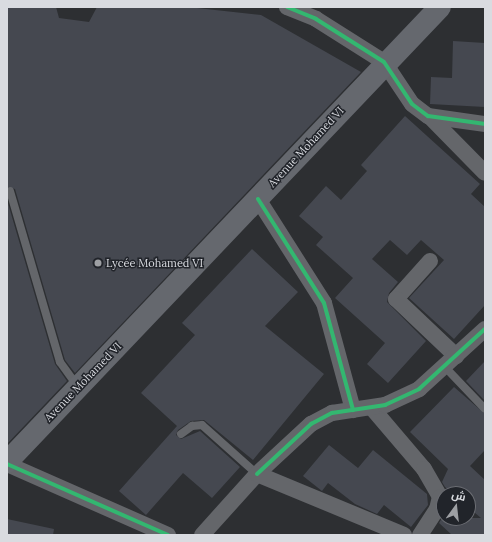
<!DOCTYPE html>
<meta charset="utf-8">
<style>
body{margin:0}
#map{position:relative;width:492px;height:542px;overflow:hidden;background:#2d2f32;font-family:Lora,Cairo,serif}
div>[style]{position:absolute}
[style*='--x']{left:calc(var(--x)*1px);top:calc(var(--y)*1px);width:calc(var(--w)*1px);rotate:calc(var(--a)*1deg)}
.building>*{inset:0;background:#454850}
.service>*{height:8px;margin:-4px;padding:0 4px;transform-origin:4px;border-radius:4px;background:#64666a}
.minor>*{height:16px;margin:-8px;padding:0 8px;transform-origin:8px;border-radius:8px;background:#64666a}
.secondary>*{height:22px;margin:-11px;padding:0 11px;transform-origin:11px;border-radius:11px;background:#65686e}
.cycleway>*{height:4px;margin:-2px;padding:0 2px;transform-origin:2px;border-radius:2px;background:#33b770}
.dots>*{width:11px;height:11px;translate:-50% -50%;box-sizing:border-box;border:2px solid #21242a;border-radius:50%}
span{translate:-50% -50%;white-space:nowrap;text-align:center;line-height:1.15;-webkit-text-stroke:3px #21242a;paint-order:stroke}
.street-label{font-size:11px;color:#d9dbe0}
.poi-label{font-size:11px;color:#d9dbe0}
.left{translate:0 -50%;text-align:left}
.frame{position:absolute;inset:0;border:8px solid #d9dbe0;pointer-events:none}
.north{position:absolute;left:436px;top:486px;width:40px;height:40px;box-sizing:border-box;background:#21242a;border:1px solid #6b6d73;border-radius:50%;rotate:15deg;font-size:11px;font-weight:700;line-height:16px;text-align:center;color:#d9dbe0}
.north::after{content:'';display:block;margin:auto;width:14px;height:18px;background:#9d9fa3;clip-path:polygon(50% 0,100% 100%,50% 72%,0 100%)}
</style>
<div id="map">
<div class="building">
<div style="clip-path:polygon(7px 7px,56px 7px,59px 18px,89px 22px,97px 7px,188px 7px,261px 15px,361px 72px,75px 373px,65px 360px,15px 189px,7px 187px)"></div>
<div style="clip-path:polygon(453px 41px,485px 43px,485px 107px,430px 104px,431px 77px,452px 78px)"></div>
<div style="clip-path:polygon(405px 116px,480px 184px,471px 194px,485px 207px,485px 305px,454px 339px,409px 298px,444px 260px,421px 240px,407px 255px,390px 240px,372px 259px,398px 282px,389px 293px,387px 302px,426px 341px,388px 383px,367px 364px,385px 343px,335px 298px,353px 278px,316px 245px,323px 237px,299px 216px,326px 186px,341px 200px,367px 171px,361px 165px)"></div>
<div style="clip-path:polygon(7px 200px,55px 364px,67px 381px,7px 444px)"></div>
<div style="clip-path:polygon(252px 249px,298px 292px,265px 326px,324px 374px,253px 460px,204px 420px,191px 421px,178px 430px,176px 435px,181px 439px,200px 431px,240px 467px,212px 498px,183px 473px,146px 515px,119px 491px,177px 426px,141px 393px,195px 335px,182px 323px)"></div>
<div style="clip-path:polygon(485px 361px,485px 401px,466px 381px)"></div>
<div style="clip-path:polygon(454px 387px,485px 414px,485px 450px,470px 466px,485px 480px,485px 535px,452px 535px,439px 523px,442px 518px,481px 518px,468px 507px,468px 494px,454px 494px,445px 487px,442px 482px,448px 469px,410px 432px)"></div>
<div style="clip-path:polygon(329px 445px,358px 468px,373px 450px,427px 494px,428px 505px,411px 527px,384px 505px,377px 514px,355px 504px,328px 483px,322px 491px,303px 476px)"></div>
<div style="clip-path:polygon(7px 519px,54px 529px,53px 535px,7px 535px)"></div>
</div>
<div class="service">
<div style="--x:10;--y:191;--w:178;--a:73.7"></div>
<div style="--x:60;--y:362;--w:31;--a:54"></div>
<div style="--x:444;--y:366;--w:59;--a:46.4"></div>
<div style="--x:181;--y:434;--w:14;--a:-36"></div>
<div style="--x:192;--y:426;--w:10;--a:-6"></div>
<div style="--x:202;--y:425;--w:74;--a:41.7"></div>
</div>
<div class="minor">
<div style="--x:287;--y:7;--w:31;--a:22"></div>
<div style="--x:316;--y:19;--w:80;--a:32.3"></div>
<div style="--x:384;--y:62;--w:50;--a:56.3"></div>
<div style="--x:412;--y:104;--w:20;--a:37"></div>
<div style="--x:428;--y:116;--w:58;--a:8"></div>
<div style="--x:430;--y:117;--w:78;--a:45.5"></div>
<div style="--x:258;--y:199;--w:123;--a:57.6"></div>
<div style="--x:324;--y:303;--w:111;--a:74.8"></div>
<div style="--x:430;--y:261;--w:51;--a:131.8"></div>
<div style="--x:396;--y:299;--w:83;--a:43.5"></div>
<div style="--x:372;--y:408;--w:80;--a:49.6"></div>
<div style="--x:424;--y:469;--w:32;--a:60"></div>
<div style="--x:440;--y:497;--w:12;--a:104"></div>
<div style="--x:437;--y:509;--w:31;--a:123"></div>
<div style="--x:7;--y:464;--w:176;--a:23.8"></div>
<div style="--x:257;--y:474;--w:74;--a:-42.8"></div>
<div style="--x:311;--y:424;--w:24;--a:-28"></div>
<div style="--x:332;--y:413;--w:54;--a:-8.6"></div>
<div style="--x:385;--y:405;--w:38;--a:-25"></div>
<div style="--x:419;--y:389;--w:89;--a:-42.3"></div>
<div style="--x:202;--y:535;--w:82;--a:-48"></div>
<div style="--x:257;--y:474;--w:159;--a:22.5"></div>
</div>
<div class="secondary">
<div style="--x:7;--y:462;--w:628;--a:-46.42"></div>
</div>
<div class="cycleway">
<div style="--x:287;--y:7;--w:31;--a:22"></div>
<div style="--x:316;--y:19;--w:80;--a:32.3"></div>
<div style="--x:384;--y:62;--w:50;--a:56.3"></div>
<div style="--x:412;--y:104;--w:20;--a:37"></div>
<div style="--x:428;--y:116;--w:58;--a:8"></div>
<div style="--x:258;--y:199;--w:123;--a:57.6"></div>
<div style="--x:324;--y:303;--w:111;--a:74.8"></div>
<div style="--x:7;--y:464;--w:176;--a:23.8"></div>
<div style="--x:257;--y:474;--w:74;--a:-42.8"></div>
<div style="--x:311;--y:424;--w:24;--a:-28"></div>
<div style="--x:332;--y:413;--w:54;--a:-8.6"></div>
<div style="--x:385;--y:405;--w:38;--a:-25"></div>
<div style="--x:419;--y:389;--w:89;--a:-42.3"></div>
</div>
<div class="dots">
<div style="left:98px;top:263px;background:#9d9fa3"></div>
</div>
<div class="street-label">
<span style="left:306px;top:147px;rotate:-47deg">Avenue Mohamed VI</span>
<span style="left:83px;top:382px;rotate:-46deg">Avenue Mohamed VI</span>
</div>
<div class="poi-label">
<span class="left" style="left:106px;top:263px">Lycée Mohamed VI</span>
</div>
<div class="frame"></div>
<div class="north">ش</div>
</div>
